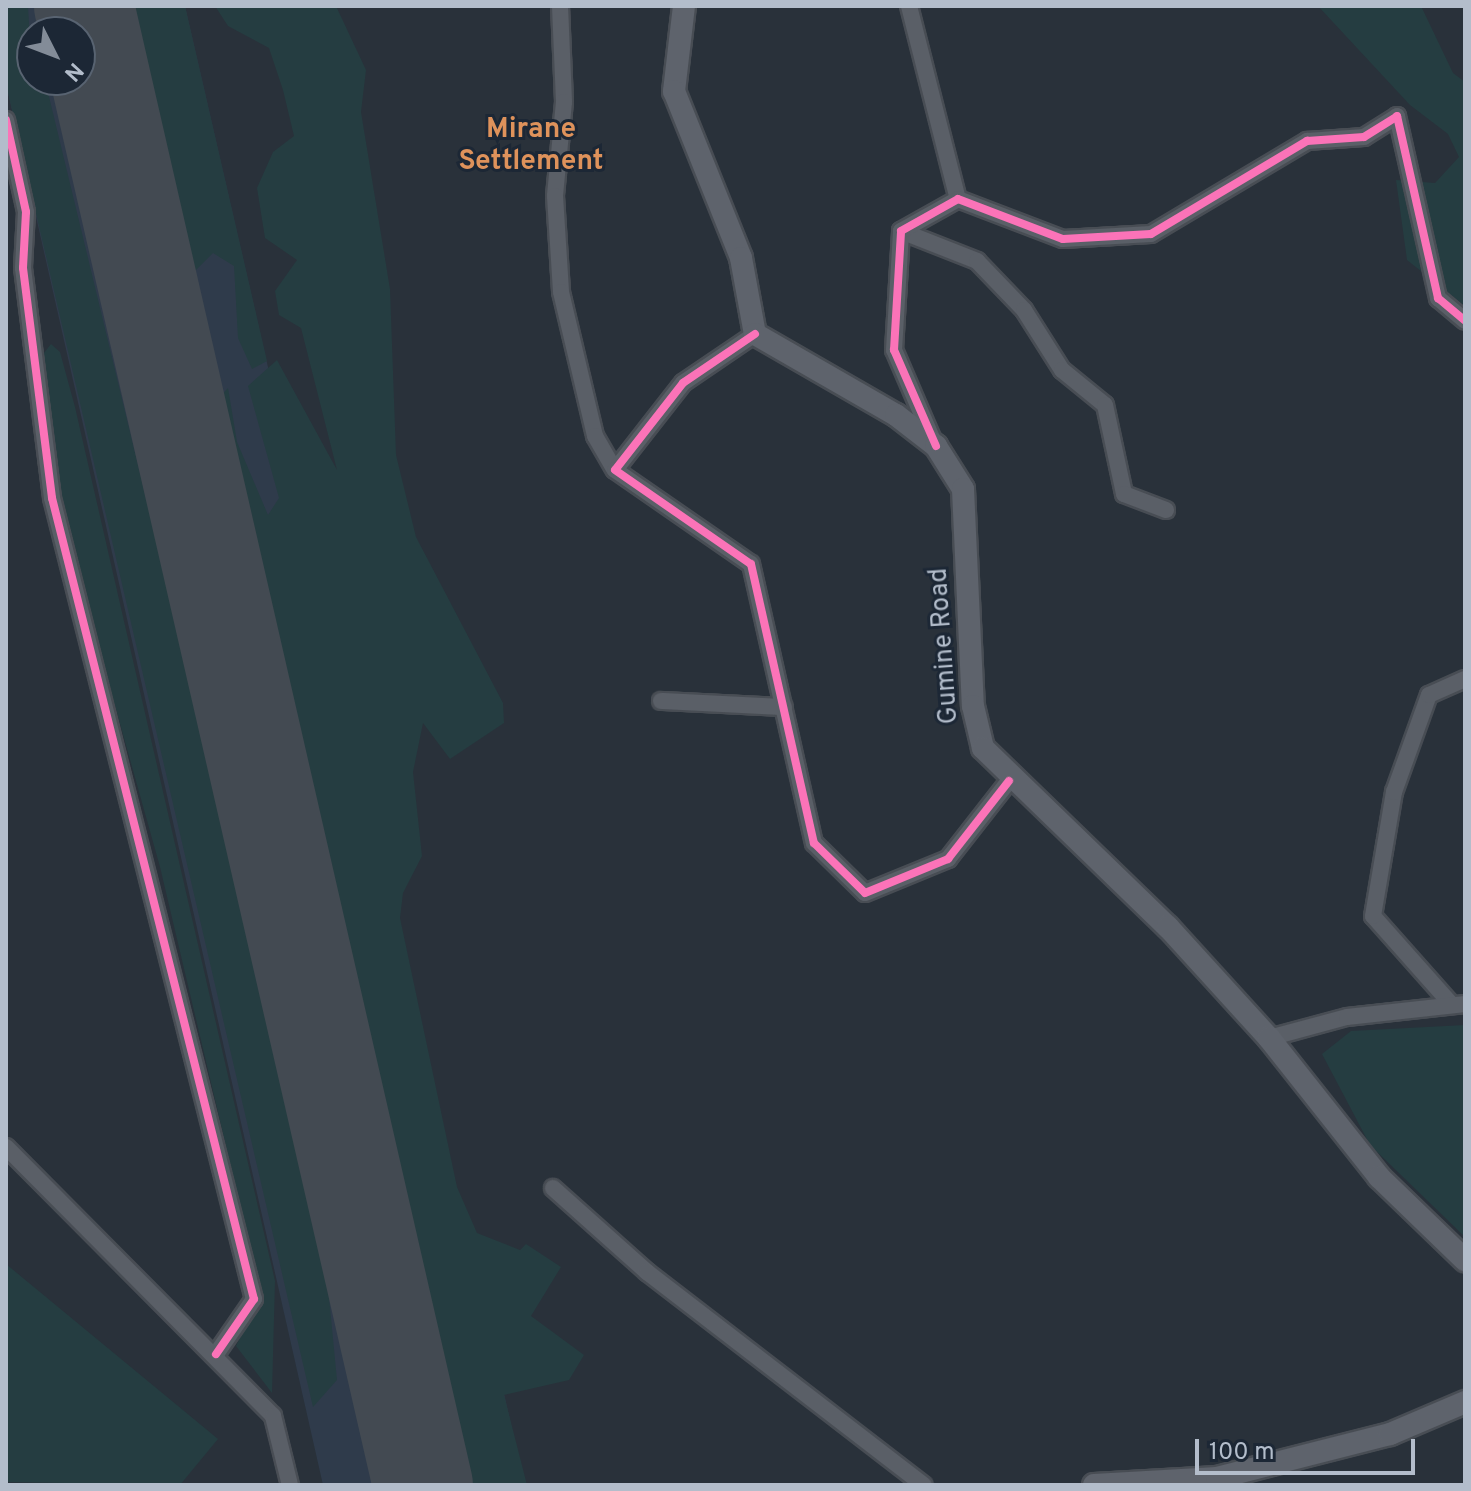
<!DOCTYPE html>
<style>
body{margin:0}
#map{position:relative;width:1471px;height:1491px;overflow:hidden;background:#29313a;font-family:Overpass,sans-serif}
div>[style]{position:absolute}
[style*='--x']{left:calc(var(--x)*1px);top:calc(var(--y)*1px);width:calc(var(--w)*1px);rotate:calc(var(--a)*1deg)}
.airport>*{inset:0;background:#2f3b4b}
.green>*{inset:0;background:#253d41}
.runway>*{height:100px;margin:-50px;padding:0 50px;transform-origin:50px;border-radius:50px;background:#434a52}
.roads{filter:drop-shadow(2px 0 #484d54) drop-shadow(-2px 0 #484d54) drop-shadow(0 2px #484d54) drop-shadow(0 -2px #484d54)}
.street>*{height:16px;margin:-8px;padding:0 8px;transform-origin:8px;border-radius:8px;background:#5a5f67}
.secondary>*{height:22px;margin:-11px;padding:0 11px;transform-origin:11px;border-radius:11px;background:#5e636c}
.cycleway>*{height:8px;margin:-4px;padding:0 4px;transform-origin:4px;border-radius:4px;background:#fb73b8}
span{translate:-50% -50%;white-space:nowrap;text-align:center;line-height:1.15;-webkit-text-stroke:6px #1c2735;paint-order:stroke}
.street-label{font-size:26px;color:#b3bdcb}
.neighbourhood-label{font-size:28px;color:#de925b;font-weight:700}
.frame{position:absolute;inset:0;border:8px solid #b3bdcb;pointer-events:none}
.north{position:absolute;left:16px;top:16px;width:80px;height:80px;box-sizing:border-box;background:#1c2735;border:2px solid #586371;border-radius:50%;rotate:132deg;font-size:22px;font-weight:700;line-height:32px;text-align:center;color:#b3bdcb}
.north::after{content:'';display:block;margin:auto;width:28px;height:36px;background:#838c98;clip-path:polygon(50% 0,100% 100%,50% 72%,0 100%)}
.scale{position:absolute;left:1195px;top:1439px;width:220px;height:36px;box-sizing:border-box;border:4px solid #b3bdcb;border-top:0;padding-left:10px;font-size:24px;line-height:28px;white-space:nowrap;color:#b3bdcb;-webkit-text-stroke:6px #1c2735;paint-order:stroke}
</style>
<div id="map">
<div class="airport">
<div style="clip-path:polygon(evenodd,6px 6px,185px 6px,525px 1485px,323px 1485px,6px 84px,6px 6px,32px 32px,80px 32px,80px 80px,32px 80px,32px 32px)"></div>
</div>
<div class="green">
<div style="clip-path:polygon(6px 6px,28px 6px,32px 80px,45px 80px,278px 1045px,328px 1287px,337px 1380px,313px 1407px,6px 84px)"></div>
<div style="clip-path:polygon(121px 6px,185px 6px,267px 361px,252px 369px,238px 338px,234px 266px,213px 253px,186px 280px)"></div>
<div style="clip-path:polygon(215px 6px,336px 6px,366px 70px,361px 112px,390px 289px,396px 455px,416px 537px,503px 703px,504px 723px,450px 759px,423px 723px,413px 772px,422px 856px,403px 893px,400px 918px,457px 1187px,477px 1233px,520px 1250px,526px 1244px,561px 1267px,531px 1316px,584px 1355px,569px 1380px,504px 1395px,527px 1485px,459px 1485px,211px 406px,228px 388px,237px 442px,268px 515px,279px 498px,248px 386px,277px 360px,337px 470px,301px 328px,279px 315px,275px 291px,297px 260px,265px 238px,257px 188px,273px 152px,294px 136px,283px 90px,269px 48px,228px 26px)"></div>
<div style="clip-path:polygon(1318px 6px,1421px 6px,1453px 73px,1465px 82px,1465px 306px,1407px 260px,1396px 180px,1435px 183px,1459px 157px,1448px 134px,1410px 105px)"></div>
<div style="clip-path:polygon(51px 344px,60px 352px,75px 407px,275px 1281px,272px 1393px,236px 1346px,261px 1294px,160px 867px,57px 498px,40px 358px)"></div>
<div style="clip-path:polygon(1465px 1025px,1465px 1237px,1370px 1145px,1322px 1054px,1351px 1031px)"></div>
<div style="clip-path:polygon(6px 1264px,218px 1439px,180px 1485px,6px 1482px)"></div>
</div>
<div class="runway">
<div style="--x:84;--y:6;--w:1517;--a:77.09"></div>
</div>
<div class="roads">
<div class="street">
<div style="--x:560;--y:6;--w:96;--a:87.6"></div>
<div style="--x:564;--y:102;--w:94;--a:95.5"></div>
<div style="--x:555;--y:196;--w:96;--a:86.4"></div>
<div style="--x:561;--y:292;--w:148;--a:76.7"></div>
<div style="--x:595;--y:436;--w:39;--a:60"></div>
<div style="--x:909;--y:6;--w:199;--a:75.8"></div>
<div style="--x:6;--y:120;--w:94;--a:77.7"></div>
<div style="--x:26;--y:212;--w:56;--a:93.1"></div>
<div style="--x:23;--y:268;--w:232;--a:82.8"></div>
<div style="--x:52;--y:498;--w:826;--a:75.85"></div>
<div style="--x:254;--y:1299;--w:67;--a:124.6"></div>
<div style="--x:901;--y:231;--w:82;--a:21.5"></div>
<div style="--x:977;--y:261;--w:68;--a:46.2"></div>
<div style="--x:1024;--y:310;--w:71;--a:57.7"></div>
<div style="--x:1062;--y:370;--w:55;--a:39.1"></div>
<div style="--x:1105;--y:405;--w:91;--a:77.9"></div>
<div style="--x:1124;--y:494;--w:45;--a:20.9"></div>
<div style="--x:755;--y:334;--w:87;--a:145.8"></div>
<div style="--x:683;--y:383;--w:110;--a:128"></div>
<div style="--x:615;--y:470;--w:165;--a:34.7"></div>
<div style="--x:751;--y:564;--w:286;--a:77.3"></div>
<div style="--x:814;--y:843;--w:71;--a:44.4"></div>
<div style="--x:865;--y:893;--w:90;--a:-22.3"></div>
<div style="--x:948;--y:859;--w:99;--a:-52"></div>
<div style="--x:935;--y:445;--w:103;--a:-113.3"></div>
<div style="--x:894;--y:350;--w:119;--a:-86.6"></div>
<div style="--x:901;--y:231;--w:65;--a:-29.3"></div>
<div style="--x:958;--y:199;--w:112;--a:20.9"></div>
<div style="--x:1063;--y:239;--w:88;--a:-3.3"></div>
<div style="--x:1151;--y:234;--w:182;--a:-30.8"></div>
<div style="--x:1307;--y:141;--w:57;--a:-4"></div>
<div style="--x:1364;--y:137;--w:39;--a:-32"></div>
<div style="--x:1397;--y:116;--w:187;--a:77.3"></div>
<div style="--x:1438;--y:298;--w:35;--a:40"></div>
<div style="--x:661;--y:701;--w:123;--a:2.8"></div>
<div style="--x:1452;--y:1005;--w:119;--a:-131.6"></div>
<div style="--x:1373;--y:916;--w:126;--a:-80.4"></div>
<div style="--x:1394;--y:792;--w:103;--a:-70.2"></div>
<div style="--x:1429;--y:695;--w:39;--a:-24"></div>
<div style="--x:1269;--y:1038;--w:81;--a:-15.1"></div>
<div style="--x:1347;--y:1017;--w:119;--a:-6.3"></div>
<div style="--x:6;--y:1147;--w:379;--a:45.2"></div>
<div style="--x:273;--y:1416;--w:71;--a:76.2"></div>
<div style="--x:553;--y:1188;--w:126;--a:41.8"></div>
<div style="--x:647;--y:1272;--w:349;--a:37.6"></div>
</div>
<div class="secondary">
<div style="--x:684;--y:6;--w:86;--a:96.7"></div>
<div style="--x:674;--y:91;--w:180;--a:68.1"></div>
<div style="--x:741;--y:258;--w:77;--a:79.6"></div>
<div style="--x:755;--y:334;--w:163;--a:29.9"></div>
<div style="--x:896;--y:415;--w:51;--a:37.8"></div>
<div style="--x:936;--y:446;--w:51;--a:57.9"></div>
<div style="--x:963;--y:489;--w:217;--a:87.4"></div>
<div style="--x:973;--y:706;--w:43;--a:76.6"></div>
<div style="--x:983;--y:748;--w:257;--a:44.1"></div>
<div style="--x:1168;--y:927;--w:150;--a:47.7"></div>
<div style="--x:1269;--y:1038;--w:177;--a:51.6"></div>
<div style="--x:1379;--y:1177;--w:120;--a:44"></div>
<div style="--x:1094;--y:1485;--w:123;--a:-3.3"></div>
<div style="--x:1217;--y:1478;--w:179;--a:-14.3"></div>
<div style="--x:1390;--y:1434;--w:82;--a:-23.1"></div>
</div>
</div>
<div class="cycleway">
<div style="--x:6;--y:120;--w:94;--a:77.7"></div>
<div style="--x:26;--y:212;--w:56;--a:93.1"></div>
<div style="--x:23;--y:268;--w:232;--a:82.8"></div>
<div style="--x:52;--y:498;--w:826;--a:75.85"></div>
<div style="--x:254;--y:1299;--w:67;--a:124.6"></div>
<div style="--x:755;--y:334;--w:87;--a:145.8"></div>
<div style="--x:683;--y:383;--w:110;--a:128"></div>
<div style="--x:615;--y:470;--w:165;--a:34.7"></div>
<div style="--x:751;--y:564;--w:286;--a:77.3"></div>
<div style="--x:814;--y:843;--w:71;--a:44.4"></div>
<div style="--x:865;--y:893;--w:90;--a:-22.3"></div>
<div style="--x:948;--y:859;--w:99;--a:-52"></div>
<div style="--x:936;--y:446;--w:105;--a:-113.6"></div>
<div style="--x:894;--y:350;--w:119;--a:-86.6"></div>
<div style="--x:901;--y:231;--w:65;--a:-29.3"></div>
<div style="--x:958;--y:199;--w:112;--a:20.9"></div>
<div style="--x:1063;--y:239;--w:88;--a:-3.3"></div>
<div style="--x:1151;--y:234;--w:182;--a:-30.8"></div>
<div style="--x:1307;--y:141;--w:57;--a:-4"></div>
<div style="--x:1364;--y:137;--w:39;--a:-32"></div>
<div style="--x:1397;--y:116;--w:187;--a:77.3"></div>
<div style="--x:1438;--y:298;--w:35;--a:40"></div>
</div>
<div class="street-label">
<span style="left:945px;top:646px;rotate:-94deg">Gumine Road</span>
</div>
<div class="neighbourhood-label">
<span style="left:531px;top:146px">Mirane<br>Settlement</span>
</div>
<div class="frame"></div>
<div class="north">N</div>
<div class="scale">100 m</div>
</div>
